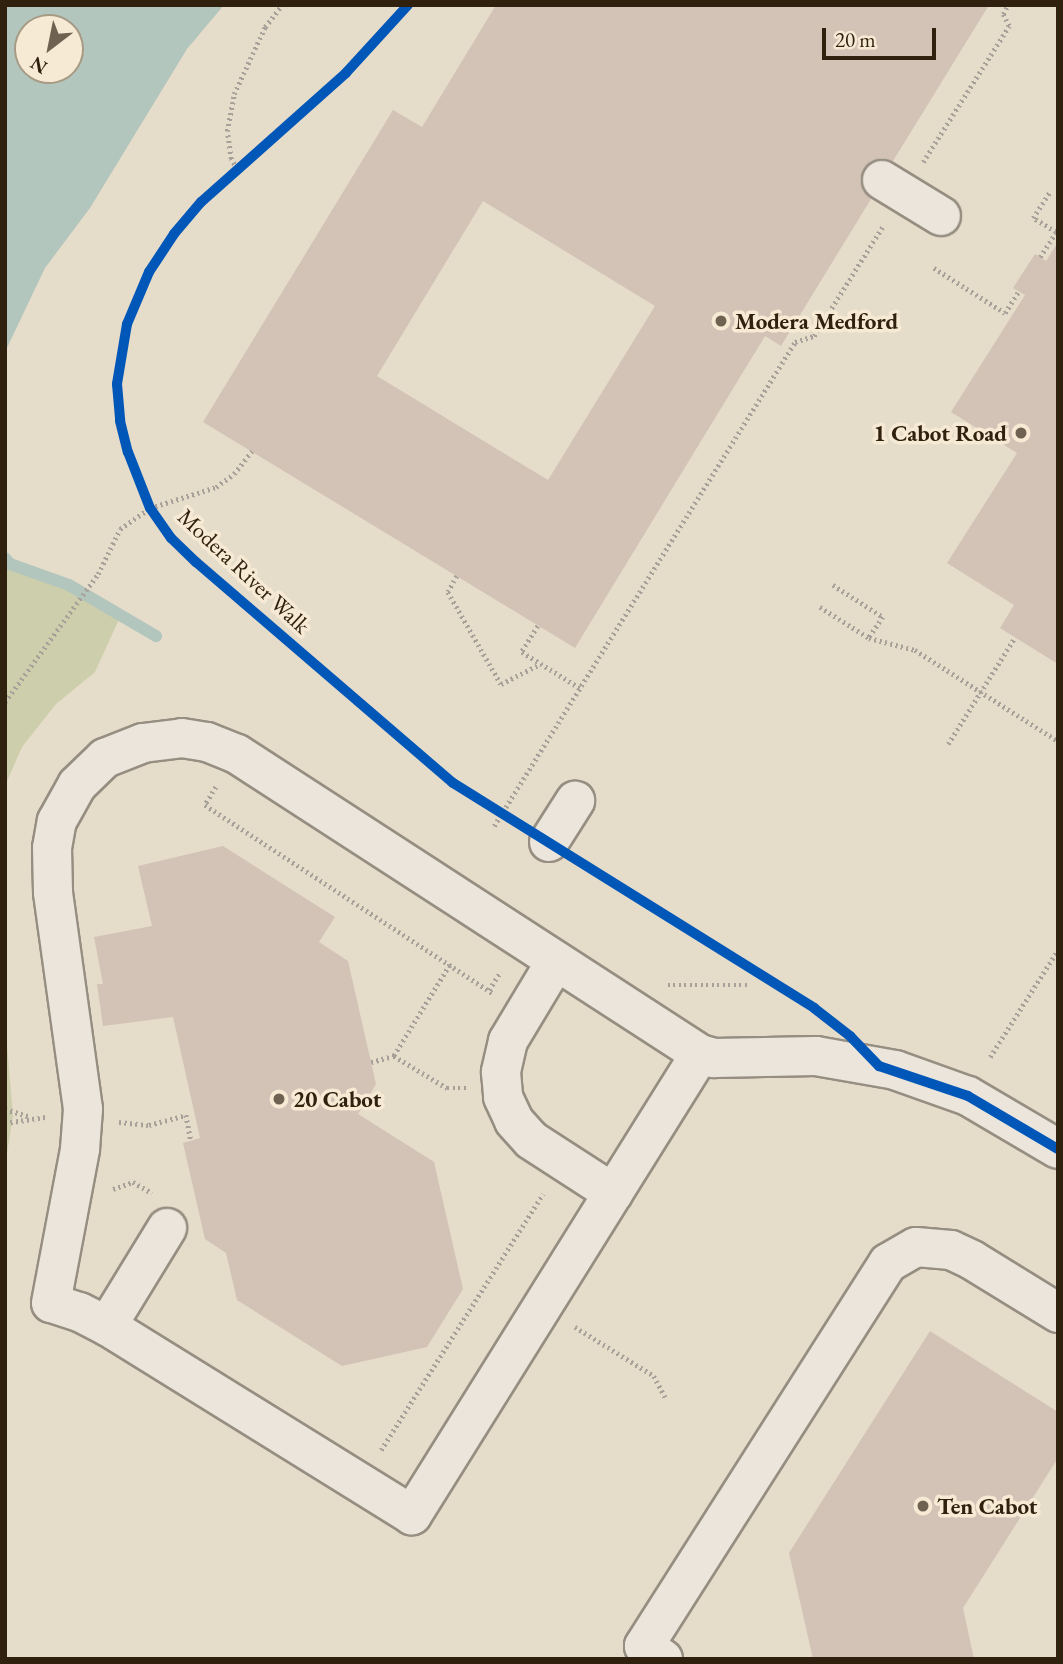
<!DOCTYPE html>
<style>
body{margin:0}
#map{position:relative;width:1063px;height:1664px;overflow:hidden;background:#e6dcca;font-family:"EB Garamond",serif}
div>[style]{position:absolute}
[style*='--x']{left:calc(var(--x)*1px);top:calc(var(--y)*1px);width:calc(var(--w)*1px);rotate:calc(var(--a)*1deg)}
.green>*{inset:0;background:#cdceab}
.water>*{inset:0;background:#b3c6bd}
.stream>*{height:12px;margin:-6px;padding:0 6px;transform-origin:6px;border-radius:6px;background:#b3c6bd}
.building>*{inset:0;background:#d2c3b6}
.path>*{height:4.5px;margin-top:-2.25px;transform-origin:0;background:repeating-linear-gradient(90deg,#a7a199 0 2px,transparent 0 5.5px)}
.roads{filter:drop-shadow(2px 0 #968e81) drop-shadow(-2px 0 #968e81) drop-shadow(0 2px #968e81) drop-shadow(0 -2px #968e81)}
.minor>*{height:38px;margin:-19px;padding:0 19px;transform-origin:19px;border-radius:19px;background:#ebe5dc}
.cycleway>*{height:10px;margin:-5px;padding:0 5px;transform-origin:5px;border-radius:5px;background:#0057b8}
.dots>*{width:19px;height:19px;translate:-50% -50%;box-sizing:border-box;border:4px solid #f7ead4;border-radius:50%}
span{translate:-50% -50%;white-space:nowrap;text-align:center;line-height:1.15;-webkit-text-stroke:7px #f7ead4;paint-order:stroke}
.poi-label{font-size:23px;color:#2f210e;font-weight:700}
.left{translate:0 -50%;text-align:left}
.right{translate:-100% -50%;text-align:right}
.street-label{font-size:23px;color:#2f210e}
.frame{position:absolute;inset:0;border:7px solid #2f210e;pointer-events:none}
.north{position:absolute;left:14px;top:14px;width:70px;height:70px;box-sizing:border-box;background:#f7ead4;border:2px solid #a79a85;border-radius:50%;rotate:212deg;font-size:19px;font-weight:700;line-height:28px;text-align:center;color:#2f210e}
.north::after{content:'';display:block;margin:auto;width:24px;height:32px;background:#6f6250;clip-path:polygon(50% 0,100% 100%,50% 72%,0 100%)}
.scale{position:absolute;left:822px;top:28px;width:114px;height:32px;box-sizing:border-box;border:4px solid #2f210e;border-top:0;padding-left:9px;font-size:21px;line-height:24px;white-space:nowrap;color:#2f210e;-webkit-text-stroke:5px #f7ead4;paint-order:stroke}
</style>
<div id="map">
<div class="green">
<div style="clip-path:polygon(10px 564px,69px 585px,121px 615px,95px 672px,56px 704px,22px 747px,5px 786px,5px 571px)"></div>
<div style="clip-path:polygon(5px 1021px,13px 1116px,5px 1165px)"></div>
</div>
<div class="water">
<div style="clip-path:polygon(evenodd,5px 5px,224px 5px,187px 49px,90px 208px,45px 268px,5px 352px,5px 5px,28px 28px,70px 28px,70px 70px,28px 70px,28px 28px)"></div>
</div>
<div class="stream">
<div style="--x:5;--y:558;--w:8;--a:50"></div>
<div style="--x:10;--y:564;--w:63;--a:19.6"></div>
<div style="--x:69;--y:585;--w:101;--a:30.4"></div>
</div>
<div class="building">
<div style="clip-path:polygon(evenodd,496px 5px,989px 5px,893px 161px,882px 158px,871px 161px,864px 168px,860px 180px,863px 191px,871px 199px,781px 346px,765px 336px,575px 648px,203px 422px,393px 110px,422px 127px,496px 5px,483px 201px,655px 306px,548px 480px,377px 376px,483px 201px)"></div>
<div style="clip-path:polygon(1058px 242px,1058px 664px,1000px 628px,1014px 605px,947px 563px,1017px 453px,951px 412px,1025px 295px,1013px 288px,1035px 254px,1046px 261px)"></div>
<div style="clip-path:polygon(223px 846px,335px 917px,319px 942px,348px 961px,376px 1084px,358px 1114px,434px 1162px,463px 1289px,427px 1347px,342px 1366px,237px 1300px,226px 1253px,205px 1239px,183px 1143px,200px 1138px,173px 1017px,103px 1026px,97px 984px,103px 984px,94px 937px,152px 926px,138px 866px)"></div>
<div style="clip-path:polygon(930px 1331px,1058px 1412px,1058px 1458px,963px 1608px,974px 1659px,813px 1659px,789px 1553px)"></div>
</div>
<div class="path">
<div style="--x:923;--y:162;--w:161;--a:-57.7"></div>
<div style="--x:1009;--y:26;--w:13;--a:-117"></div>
<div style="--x:1003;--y:14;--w:10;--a:-61"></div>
<div style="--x:237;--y:169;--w:12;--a:-121"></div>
<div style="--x:231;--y:159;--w:28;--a:-98"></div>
<div style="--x:227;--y:131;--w:38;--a:-79"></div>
<div style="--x:234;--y:94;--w:74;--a:-65.2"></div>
<div style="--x:265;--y:27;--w:28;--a:-52"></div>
<div style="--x:1040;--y:257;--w:30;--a:-57"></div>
<div style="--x:1056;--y:232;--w:27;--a:-149"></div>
<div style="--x:1033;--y:218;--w:30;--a:-57"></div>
<div style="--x:934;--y:268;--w:84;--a:32.4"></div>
<div style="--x:1005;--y:313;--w:26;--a:-58"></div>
<div style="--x:457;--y:576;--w:18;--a:119"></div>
<div style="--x:448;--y:592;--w:106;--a:60.1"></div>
<div style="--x:501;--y:684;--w:44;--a:-27.1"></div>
<div style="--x:833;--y:585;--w:59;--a:32.6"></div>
<div style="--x:883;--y:617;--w:25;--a:124"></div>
<div style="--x:820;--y:607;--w:58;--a:32.3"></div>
<div style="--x:869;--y:638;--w:48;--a:14.6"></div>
<div style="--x:915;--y:650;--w:169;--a:32.5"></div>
<div style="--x:538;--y:626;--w:31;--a:122"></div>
<div style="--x:522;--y:652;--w:68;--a:31.8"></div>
<div style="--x:5;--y:702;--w:158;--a:-54"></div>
<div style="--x:98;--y:574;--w:50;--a:-63.9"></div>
<div style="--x:120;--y:529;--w:37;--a:-35"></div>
<div style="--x:150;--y:508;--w:69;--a:-17.7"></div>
<div style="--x:216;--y:487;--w:22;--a:-36"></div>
<div style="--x:234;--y:474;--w:29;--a:-52"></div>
<div style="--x:948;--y:744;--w:126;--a:-57.9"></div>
<div style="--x:216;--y:787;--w:21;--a:121"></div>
<div style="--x:205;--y:805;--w:345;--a:33.2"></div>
<div style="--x:494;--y:826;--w:570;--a:-58.12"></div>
<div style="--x:795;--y:342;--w:20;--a:-18"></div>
<div style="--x:814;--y:336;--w:130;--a:-57.9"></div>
<div style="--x:450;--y:965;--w:107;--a:121.6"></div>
<div style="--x:394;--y:1056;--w:62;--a:31.1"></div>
<div style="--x:447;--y:1088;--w:19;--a:0"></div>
<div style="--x:668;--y:985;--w:80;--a:0"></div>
<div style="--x:489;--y:990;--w:22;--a:-58"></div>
<div style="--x:990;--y:1057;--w:127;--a:-57.6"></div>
<div style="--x:371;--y:1062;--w:24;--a:-15"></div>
<div style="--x:5;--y:1109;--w:24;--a:17"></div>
<div style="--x:119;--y:1122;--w:30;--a:6"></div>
<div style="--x:149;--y:1125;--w:38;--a:-15"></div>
<div style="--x:186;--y:1115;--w:25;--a:79"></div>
<div style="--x:5;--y:1123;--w:41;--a:-8.3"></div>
<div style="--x:113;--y:1189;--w:21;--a:-19"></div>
<div style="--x:133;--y:1182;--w:22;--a:30"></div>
<div style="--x:575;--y:1327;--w:93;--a:31.8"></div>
<div style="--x:654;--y:1376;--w:26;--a:62"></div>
<div style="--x:381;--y:1450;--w:303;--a:-57.7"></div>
</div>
<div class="roads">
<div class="minor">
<div style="--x:882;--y:180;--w:69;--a:31.4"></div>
<div style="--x:182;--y:738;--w:25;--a:9"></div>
<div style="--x:207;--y:742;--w:32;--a:22"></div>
<div style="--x:237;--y:754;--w:552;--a:32.94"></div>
<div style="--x:700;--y:1054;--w:544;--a:121.99"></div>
<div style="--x:412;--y:1515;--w:359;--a:-148.2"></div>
<div style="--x:107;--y:1326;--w:31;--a:-153"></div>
<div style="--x:79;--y:1312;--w:29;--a:-162"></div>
<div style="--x:51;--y:1303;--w:157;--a:-79.3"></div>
<div style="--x:80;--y:1149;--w:40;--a:-85.7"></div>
<div style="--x:83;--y:1109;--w:219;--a:-97.9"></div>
<div style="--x:53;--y:892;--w:44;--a:-91.3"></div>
<div style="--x:52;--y:848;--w:27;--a:-80"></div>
<div style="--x:57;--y:821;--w:41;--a:-60.9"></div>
<div style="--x:77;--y:785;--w:39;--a:-44"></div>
<div style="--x:105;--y:758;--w:41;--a:-21.5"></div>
<div style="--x:143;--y:743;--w:39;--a:-7"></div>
<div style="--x:549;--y:842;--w:49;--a:-57.6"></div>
<div style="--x:556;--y:961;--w:93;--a:121"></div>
<div style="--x:508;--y:1041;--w:32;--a:103"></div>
<div style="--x:501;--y:1072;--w:25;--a:85"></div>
<div style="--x:503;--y:1097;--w:26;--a:65"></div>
<div style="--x:514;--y:1121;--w:25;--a:48"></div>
<div style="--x:531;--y:1140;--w:98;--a:32.9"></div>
<div style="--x:700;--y:1054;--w:15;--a:16"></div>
<div style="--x:714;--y:1058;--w:102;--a:-1.1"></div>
<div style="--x:816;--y:1056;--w:80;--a:10"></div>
<div style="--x:895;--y:1070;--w:77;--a:19.6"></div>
<div style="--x:968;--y:1096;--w:104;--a:30.5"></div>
<div style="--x:107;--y:1326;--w:115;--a:-58.5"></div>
<div style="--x:663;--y:1659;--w:23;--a:-146"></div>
<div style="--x:644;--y:1646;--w:454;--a:-57.5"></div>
<div style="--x:888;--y:1263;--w:32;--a:-30"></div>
<div style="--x:916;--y:1247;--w:35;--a:5"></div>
<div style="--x:951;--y:1250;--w:23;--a:25"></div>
<div style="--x:972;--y:1260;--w:101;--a:31.6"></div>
</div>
</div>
<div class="cycleway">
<div style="--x:408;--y:5;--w:92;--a:132.4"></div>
<div style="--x:346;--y:73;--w:194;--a:138.3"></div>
<div style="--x:201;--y:202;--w:42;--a:130.2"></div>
<div style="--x:174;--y:234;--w:45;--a:123.3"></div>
<div style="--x:149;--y:272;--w:56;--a:112.9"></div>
<div style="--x:127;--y:324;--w:61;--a:99.5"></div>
<div style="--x:117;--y:384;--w:37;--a:85"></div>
<div style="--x:120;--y:421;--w:32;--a:76"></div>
<div style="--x:128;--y:452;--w:60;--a:68.6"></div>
<div style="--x:150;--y:508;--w:37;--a:55"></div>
<div style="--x:171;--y:538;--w:35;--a:44"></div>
<div style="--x:196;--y:562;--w:339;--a:40.7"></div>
<div style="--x:453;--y:783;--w:425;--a:31.9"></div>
<div style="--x:814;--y:1008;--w:46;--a:37.9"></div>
<div style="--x:850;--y:1036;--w:42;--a:46"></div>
<div style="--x:879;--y:1066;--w:94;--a:18.6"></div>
<div style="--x:968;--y:1096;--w:104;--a:30.5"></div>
</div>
<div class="dots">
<div style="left:721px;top:321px;background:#6f6250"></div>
<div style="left:1021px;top:433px;background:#6f6250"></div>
<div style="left:279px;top:1099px;background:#6f6250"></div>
<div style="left:923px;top:1506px;background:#6f6250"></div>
</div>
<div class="poi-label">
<span class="left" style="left:735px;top:321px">Modera Medford</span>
<span class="right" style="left:1007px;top:433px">1 Cabot Road</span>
<span class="left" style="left:293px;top:1099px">20 Cabot</span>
<span class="left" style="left:937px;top:1506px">Ten Cabot</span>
</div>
<div class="street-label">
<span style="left:244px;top:571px;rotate:43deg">Modera River Walk</span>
</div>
<div class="frame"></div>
<div class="north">N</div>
<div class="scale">20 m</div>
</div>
